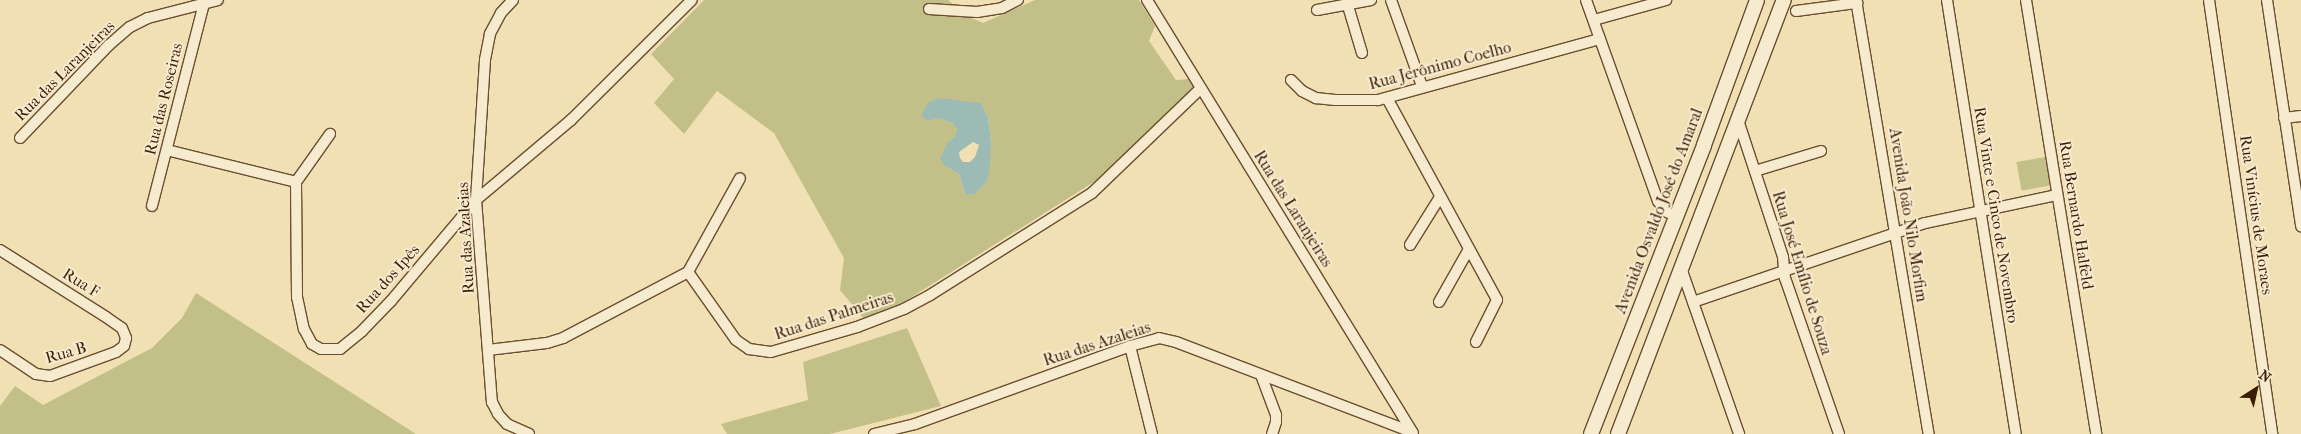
<!DOCTYPE html>
<meta charset="utf-8">
<style>
body{margin:0}
#map{position:relative;width:2301px;height:434px;overflow:hidden;background:#f2e0b5;font-family:"IM FELL French Canon",serif}
div>[style]{position:absolute}
[style*='--x']{left:calc(var(--x)*1px);top:calc(var(--y)*1px);width:calc(var(--w)*1px);rotate:calc(var(--a)*1deg)}
.green>*{inset:0;background:#c2c088;transform-origin:0 0}
.water>*{inset:0;background:#9cbbb4}
.roads{filter:drop-shadow(1px 0 #694e30) drop-shadow(-1px 0 #694e30) drop-shadow(0 1px #694e30) drop-shadow(0 -1px #694e30)}
.street>*{height:10px;margin:-5px;padding:0 5px;transform-origin:5px;border-radius:5px;background:#f7ebcf}
.secondary>*{height:14px;margin:-7px;padding:0 7px;transform-origin:7px;border-radius:7px;background:#f7ebcf}
span{translate:-50% -50%;white-space:nowrap;text-align:center;line-height:1.15;-webkit-text-stroke:4px #f7ebcf;paint-order:stroke}
.street-label{font-size:16px;color:#3b1d04}
.north{position:absolute;left:2231px;top:364px;width:50px;height:50px;-webkit-text-stroke:4px #f7ebcf;paint-order:stroke;rotate:35deg;font-size:14px;font-weight:700;line-height:20px;text-align:center;color:#3b1d04}
.north::after{content:'';display:block;margin:auto;width:18px;height:22px;background:#3b1d04;clip-path:polygon(50% 0,100% 100%,50% 72%,0 100%)}
</style>
<div id="map">
<div class="green">
<div style="clip-path:polygon(evenodd,704px 0,948px 0,967px 16px,983px 23px,1035px 0,1139px 0,1155px 26px,1149px 41px,1176px 80px,1190px 79px,1196px 89px,1097px 180px,899px 305px,864px 319px,840px 290px,844px 258px,774px 133px,717px 91px,684px 134px,654px 103px,674px 79px,651px 54px,704px 0,968px 102px,981px 103px,988px 117px,991px 143px,990px 151px,965px 194px,959px 174px,946px 167px,948px 142px,955px 136px,957px 129px,952px 123px,938px 118px,968px 102px)"></div>
<div style="left:2045px;top:157px;width:29px;height:29px;rotate:80deg"></div>
<div style="clip-path:polygon(196px 293px,416px 434px,0 434px,0 406px,15px 386px,43px 405px,152px 348px,182px 318px)"></div>
<div style="clip-path:polygon(907px 328px,941px 406px,830px 434px,727px 434px,721px 424px,808px 400px,803px 362px)"></div>
</div>
<div class="water">
<div style="clip-path:polygon(evenodd,939px 98px,981px 103px,988px 117px,991px 143px,990px 166px,987px 181px,975px 194px,965px 194px,959px 174px,946px 167px,940px 159px,948px 142px,955px 136px,957px 129px,952px 123px,938px 118px,927px 121px,921px 115px,929px 102px,939px 98px,973px 142px,979px 145px,975px 157px,970px 162px,963px 162px,960px 158px,959px 152px,973px 142px)"></div>
</div>
<div class="roads">
<div class="street">
<div style="--x:513;--y:0;--w:18;--a:133"></div>
<div style="--x:501;--y:13;--w:24;--a:118"></div>
<div style="--x:490;--y:34;--w:26;--a:101"></div>
<div style="--x:485;--y:60;--w:140;--a:93.7"></div>
<div style="--x:476;--y:200;--w:203;--a:85.5"></div>
<div style="--x:492;--y:402;--w:13;--a:63"></div>
<div style="--x:498;--y:414;--w:13;--a:48"></div>
<div style="--x:507;--y:424;--w:24;--a:24"></div>
<div style="--x:1147;--y:0;--w:508;--a:58.44"></div>
<div style="--x:1391;--y:0;--w:91;--a:70.2"></div>
<div style="--x:1586;--y:0;--w:214;--a:70.3"></div>
<div style="--x:1658;--y:201;--w:14;--a:51"></div>
<div style="--x:1667;--y:212;--w:9;--a:27"></div>
<div style="--x:1856;--y:0;--w:440;--a:80.5"></div>
<div style="--x:1947;--y:0;--w:439;--a:81"></div>
<div style="--x:2026;--y:0;--w:440;--a:80.8"></div>
<div style="--x:2209;--y:0;--w:439;--a:81.7"></div>
<div style="--x:2267;--y:0;--w:229;--a:81.4"></div>
<div style="--x:1348;--y:6;--w:49;--a:73.4"></div>
<div style="--x:929;--y:9;--w:48;--a:3.6"></div>
<div style="--x:977;--y:12;--w:25;--a:-9"></div>
<div style="--x:1002;--y:8;--w:18;--a:-27"></div>
<div style="--x:1317;--y:10;--w:55;--a:-10.5"></div>
<div style="--x:1796;--y:11;--w:62;--a:-7.5"></div>
<div style="--x:1594;--y:20;--w:75;--a:-15.5"></div>
<div style="--x:1291;--y:80;--w:16;--a:45"></div>
<div style="--x:1302;--y:91;--w:16;--a:27"></div>
<div style="--x:1316;--y:98;--w:19;--a:6"></div>
<div style="--x:1335;--y:100;--w:43;--a:0"></div>
<div style="--x:1378;--y:100;--w:230;--a:-15.4"></div>
<div style="--x:1387;--y:98;--w:230;--a:61.4"></div>
<div style="--x:1497;--y:300;--w:47;--a:116.6"></div>
<div style="--x:2284;--y:118;--w:17;--a:-7"></div>
<div style="--x:1738;--y:120;--w:144;--a:71.8"></div>
<div style="--x:1783;--y:257;--w:21;--a:85"></div>
<div style="--x:1785;--y:278;--w:165;--a:70.9"></div>
<div style="--x:20;--y:138;--w:129;--a:-46.3"></div>
<div style="--x:109;--y:45;--w:28;--a:-41"></div>
<div style="--x:130;--y:27;--w:20;--a:-27"></div>
<div style="--x:148;--y:18;--w:72;--a:-14.4"></div>
<div style="--x:167;--y:150;--w:133;--a:13.9"></div>
<div style="--x:296;--y:182;--w:115;--a:89.5"></div>
<div style="--x:297;--y:297;--w:33;--a:78"></div>
<div style="--x:304;--y:329;--w:17;--a:62"></div>
<div style="--x:312;--y:344;--w:10;--a:29"></div>
<div style="--x:321;--y:349;--w:19;--a:0"></div>
<div style="--x:340;--y:349;--w:28;--a:-39"></div>
<div style="--x:362;--y:331;--w:42;--a:-46"></div>
<div style="--x:391;--y:301;--w:132;--a:-49.9"></div>
<div style="--x:476;--y:200;--w:124;--a:-40.1"></div>
<div style="--x:571;--y:120;--w:170;--a:-44.8"></div>
<div style="--x:1755;--y:171;--w:69;--a:-16.9"></div>
<div style="--x:296;--y:182;--w:59;--a:-54.7"></div>
<div style="--x:152;--y:206;--w:213;--a:-75.6"></div>
<div style="--x:1410;--y:245;--w:57;--a:-58"></div>
<div style="--x:0;--y:250;--w:125;--a:32.3"></div>
<div style="--x:106;--y:317;--w:19;--a:35"></div>
<div style="--x:122;--y:328;--w:11;--a:68"></div>
<div style="--x:126;--y:338;--w:8;--a:104"></div>
<div style="--x:124;--y:346;--w:10;--a:143"></div>
<div style="--x:116;--y:352;--w:70;--a:160"></div>
<div style="--x:50;--y:376;--w:14;--a:-172"></div>
<div style="--x:36;--y:374;--w:43;--a:-146.3"></div>
<div style="--x:1681;--y:268;--w:176;--a:70.7"></div>
<div style="--x:688;--y:272;--w:107;--a:-61"></div>
<div style="--x:1439;--y:302;--w:61;--a:-60.5"></div>
<div style="--x:1693;--y:302;--w:245;--a:-18.8"></div>
<div style="--x:1925;--y:223;--w:135;--a:-12"></div>
<div style="--x:1130;--y:346;--w:91;--a:76"></div>
<div style="--x:488;--y:350;--w:59;--a:-6.8"></div>
<div style="--x:547;--y:343;--w:17;--a:-17"></div>
<div style="--x:563;--y:338;--w:141;--a:-27.8"></div>
<div style="--x:688;--y:272;--w:83;--a:54.8"></div>
<div style="--x:736;--y:340;--w:16;--a:35"></div>
<div style="--x:749;--y:349;--w:22;--a:8"></div>
<div style="--x:771;--y:352;--w:90;--a:-16.2"></div>
<div style="--x:857;--y:327;--w:50;--a:-21"></div>
<div style="--x:904;--y:309;--w:30;--a:-28"></div>
<div style="--x:930;--y:295;--w:191;--a:-32.2"></div>
<div style="--x:1092;--y:193;--w:151;--a:-43.9"></div>
<div style="--x:1261;--y:375;--w:43;--a:69.4"></div>
<div style="--x:1276;--y:415;--w:7;--a:90"></div>
<div style="--x:1276;--y:422;--w:13;--a:108"></div>
<div style="--x:874;--y:434;--w:42;--a:-13.7"></div>
<div style="--x:915;--y:424;--w:229;--a:-19.9"></div>
<div style="--x:1130;--y:346;--w:30;--a:-15"></div>
<div style="--x:1159;--y:338;--w:17;--a:13"></div>
<div style="--x:1176;--y:342;--w:253;--a:20.9"></div>
</div>
<div class="secondary">
<div style="--x:1591;--y:434;--w:310;--a:-68.6"></div>
<div style="--x:1704;--y:145;--w:154;--a:-69.9"></div>
<div style="--x:1618;--y:434;--w:465;--a:-69.1"></div>
</div>
</div>
<div class="street-label">
<span style="left:1440px;top:66px;rotate:-15deg">Rua Jerônimo Coelho</span>
<span style="left:65px;top:71px;rotate:-45deg">Rua das Laranjeiras</span>
<span style="left:164px;top:99px;rotate:-76deg">Rua das Roseiras</span>
<span style="left:1293px;top:209px;rotate:58deg">Rua das Laranjeiras</span>
<span style="left:1659px;top:211px;rotate:-69deg">Avenida Osvaldo José do Amaral</span>
<span style="left:1908px;top:215px;rotate:81deg">Avenida João Nilo Morfim</span>
<span style="left:1996px;top:215px;rotate:81deg">Rua Vinte e Cinco de Novembro</span>
<span style="left:2076px;top:215px;rotate:81deg">Rua Bernardo Halfeld</span>
<span style="left:2256px;top:215px;rotate:82deg">Rua Vinícius de Moraes</span>
<span style="left:466px;top:238px;rotate:-93deg">Rua das Azaleias</span>
<span style="left:1802px;top:273px;rotate:73deg">Rua José Emílio de Souza</span>
<span style="left:388px;top:279px;rotate:-48deg">Rua dos Ipês</span>
<span style="left:81px;top:283px;rotate:32deg">Rua F</span>
<span style="left:834px;top:316px;rotate:-18deg">Rua das Palmeiras</span>
<span style="left:1097px;top:344px;rotate:-18deg">Rua das Azaleias</span>
<span style="left:66px;top:353px;rotate:-16deg">Rua B</span>
</div>
<div class="north">N</div>
</div>
